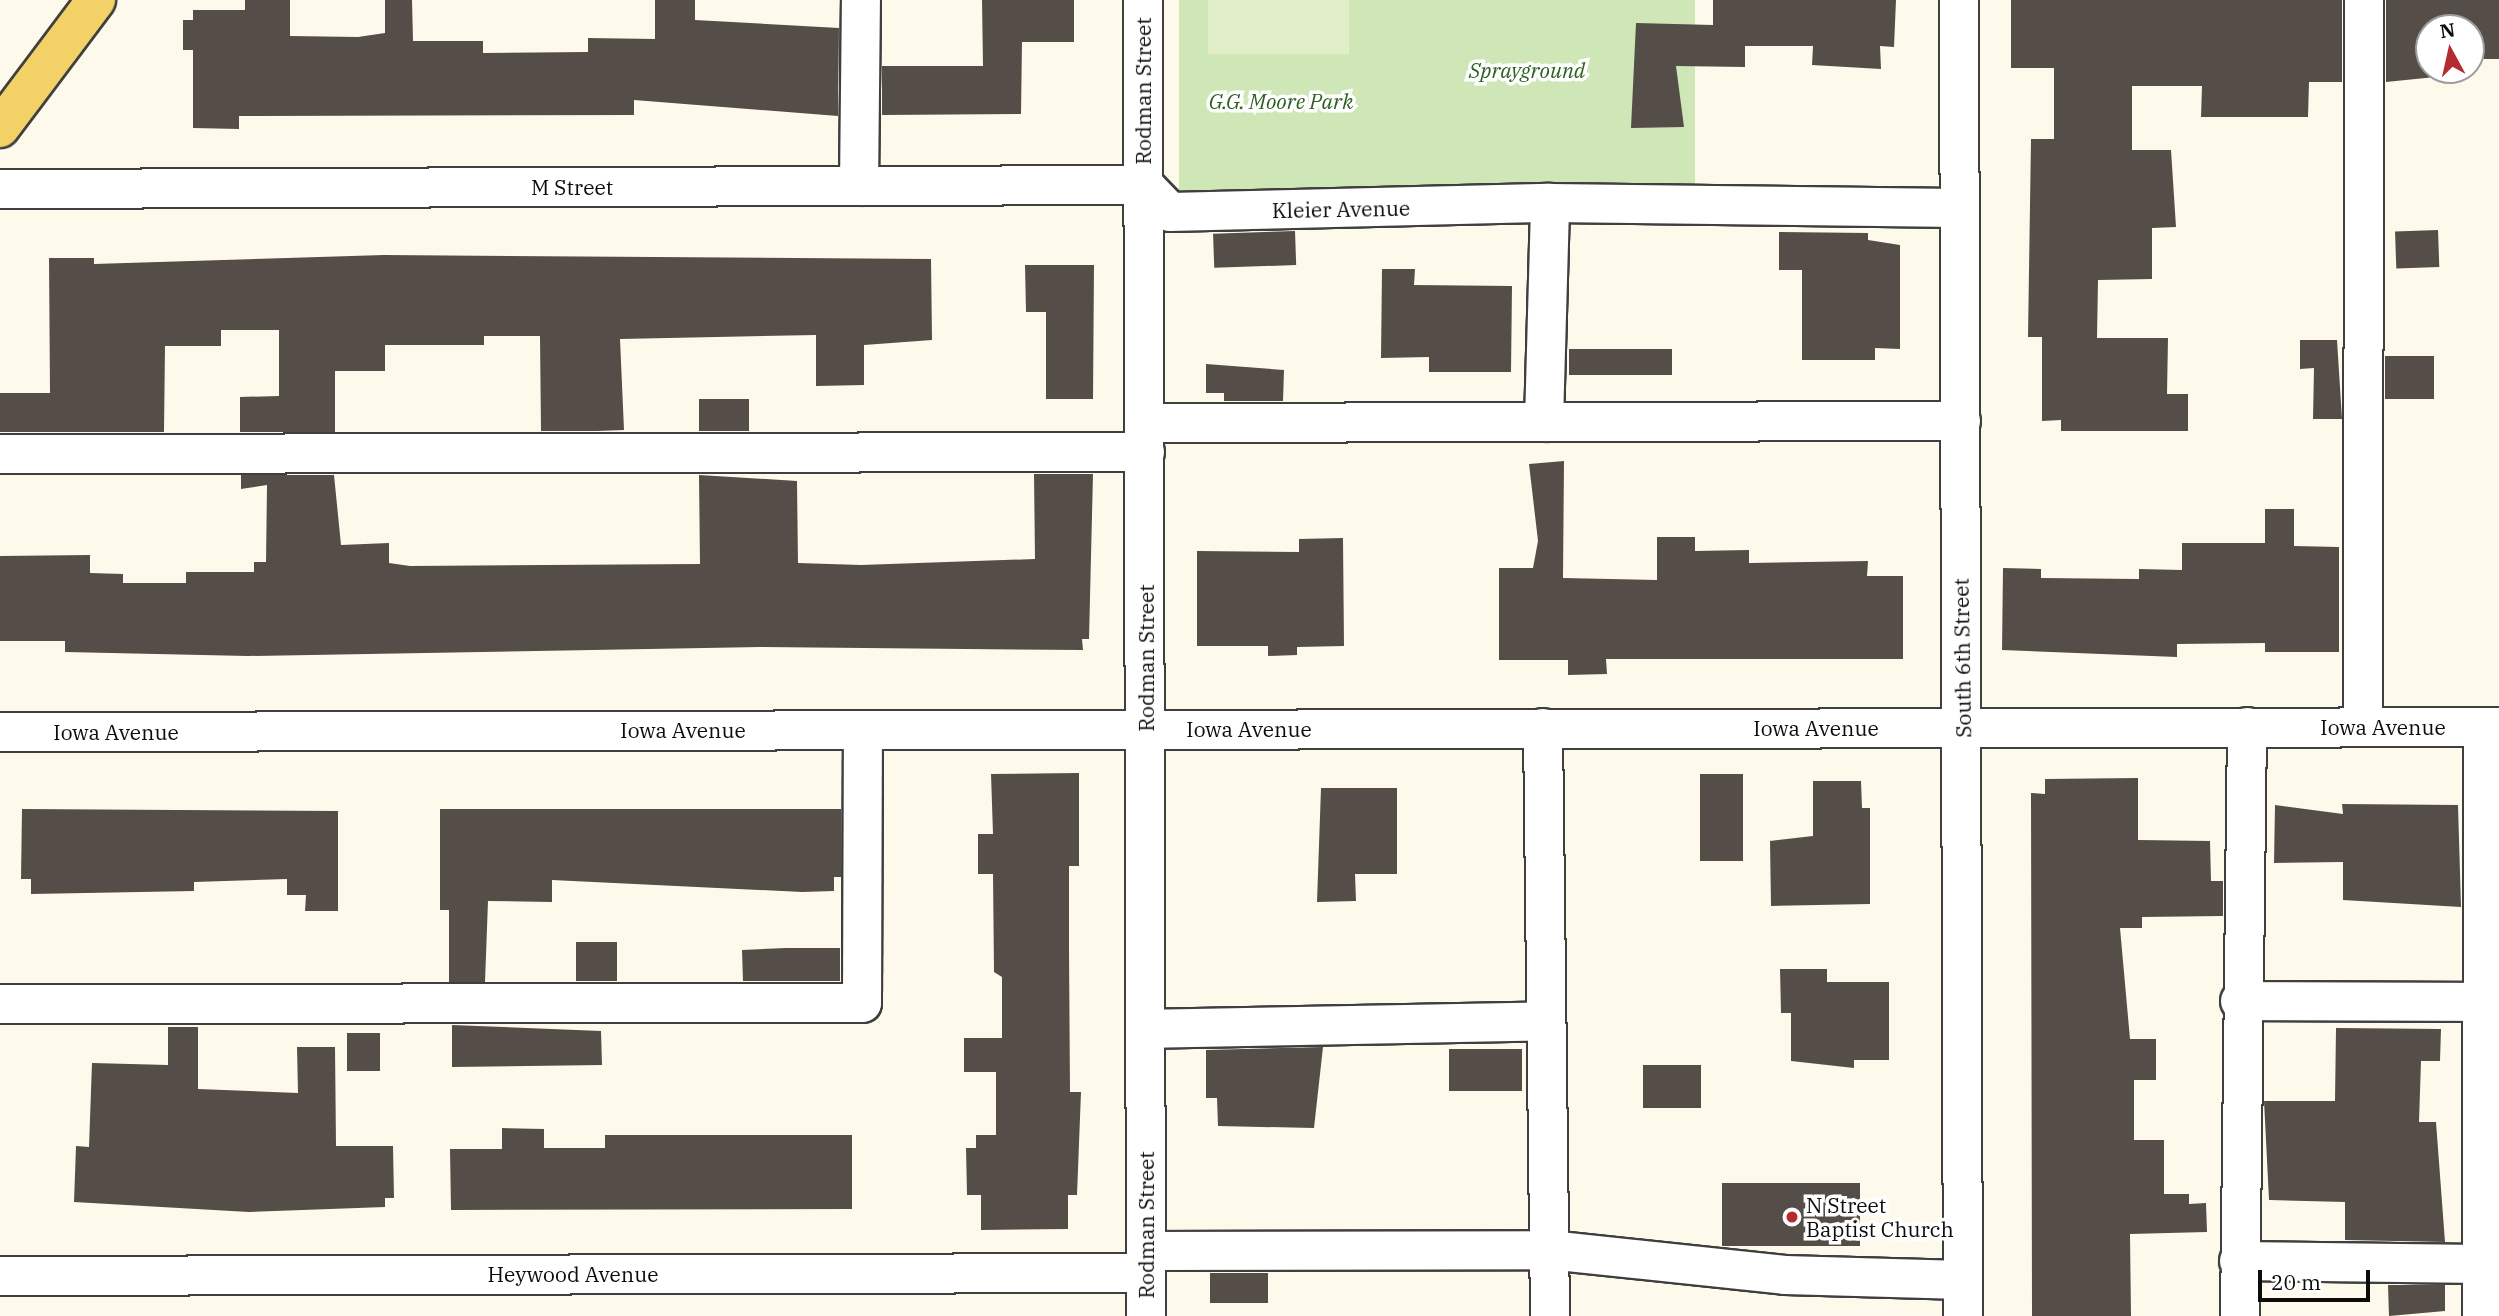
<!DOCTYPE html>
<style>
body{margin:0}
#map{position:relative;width:2499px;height:1316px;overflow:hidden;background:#fefaeb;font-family:"IBM Plex Serif",serif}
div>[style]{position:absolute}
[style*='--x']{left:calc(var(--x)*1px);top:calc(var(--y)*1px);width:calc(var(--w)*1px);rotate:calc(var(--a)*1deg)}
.green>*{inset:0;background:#cfe6b7;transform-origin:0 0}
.pitch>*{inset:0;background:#e1eec8;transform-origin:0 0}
.building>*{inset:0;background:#544d48;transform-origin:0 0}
.roads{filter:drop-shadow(2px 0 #3f3f3f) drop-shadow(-2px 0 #3f3f3f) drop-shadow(0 2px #3f3f3f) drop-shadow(0 -2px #3f3f3f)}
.minor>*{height:38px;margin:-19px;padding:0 19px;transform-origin:19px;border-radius:19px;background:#fff}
.major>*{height:38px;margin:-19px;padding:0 19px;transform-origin:19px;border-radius:19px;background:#f2d167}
.dots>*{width:19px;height:19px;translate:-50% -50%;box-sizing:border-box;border:4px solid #fff;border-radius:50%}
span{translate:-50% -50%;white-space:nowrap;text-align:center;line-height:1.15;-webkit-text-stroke:7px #fff;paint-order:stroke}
.park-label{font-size:21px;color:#2c5f20;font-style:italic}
.street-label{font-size:21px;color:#0c0c0c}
.poi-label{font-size:21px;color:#0c0c0c}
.left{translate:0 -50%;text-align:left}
.north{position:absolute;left:2415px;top:14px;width:70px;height:70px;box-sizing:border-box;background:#fff;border:2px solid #9e9e9e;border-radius:50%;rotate:352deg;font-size:19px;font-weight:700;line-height:28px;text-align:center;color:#0c0c0c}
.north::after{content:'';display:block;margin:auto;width:24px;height:32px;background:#b42b30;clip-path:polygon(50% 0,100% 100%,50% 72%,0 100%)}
.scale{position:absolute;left:2258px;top:1270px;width:112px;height:32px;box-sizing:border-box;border:4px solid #0c0c0c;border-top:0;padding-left:9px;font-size:21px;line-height:24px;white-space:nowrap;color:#0c0c0c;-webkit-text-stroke:5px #fff;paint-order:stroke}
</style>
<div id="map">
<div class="green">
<div style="left:1179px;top:0;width:516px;height:200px"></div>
</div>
<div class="pitch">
<div style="left:1208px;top:0;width:141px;height:54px"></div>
</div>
<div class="building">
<div style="clip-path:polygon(245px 0,290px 0,290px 36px,358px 37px,385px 33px,385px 0,412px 0,413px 41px,483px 41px,483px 53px,588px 52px,588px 38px,655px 39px,655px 0,695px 0,695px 20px,839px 28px,838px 116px,634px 100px,634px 115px,239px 116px,239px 129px,193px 128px,193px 50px,183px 50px,183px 20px,193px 20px,193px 10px,245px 10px)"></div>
<div style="clip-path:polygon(982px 0,1074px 0,1074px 42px,1022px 42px,1021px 114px,882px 115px,882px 66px,983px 66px)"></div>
<div style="clip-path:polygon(1713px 0,1896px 0,1894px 47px,1880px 46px,1881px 69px,1812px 65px,1813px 46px,1745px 46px,1745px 67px,1676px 66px,1684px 127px,1631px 128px,1636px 23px,1713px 25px)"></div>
<div style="clip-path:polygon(2011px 0,2342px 0,2342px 82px,2309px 82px,2308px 117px,2201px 117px,2202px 86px,2132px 86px,2132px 150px,2171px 150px,2176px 227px,2152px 228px,2152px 279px,2098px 280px,2097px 338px,2168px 338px,2167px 394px,2188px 394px,2188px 431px,2061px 431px,2061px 420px,2042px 421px,2042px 337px,2028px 337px,2031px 139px,2054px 139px,2054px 68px,2011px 68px)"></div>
<div style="clip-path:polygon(2386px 0,2499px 0,2499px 59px,2471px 59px,2471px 28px,2429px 28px,2429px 70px,2455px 70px,2455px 75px,2386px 82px)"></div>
<div style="left:2438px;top:230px;width:37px;height:43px;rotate:88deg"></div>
<div style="left:1295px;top:231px;width:34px;height:82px;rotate:88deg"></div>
<div style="clip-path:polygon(1779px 232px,1868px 233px,1868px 240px,1900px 245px,1900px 349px,1875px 348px,1875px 360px,1802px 360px,1802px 270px,1779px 270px)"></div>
<div style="clip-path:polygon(384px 255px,931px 259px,932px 340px,864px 345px,864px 385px,816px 386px,816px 335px,620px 339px,624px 430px,597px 431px,541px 431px,540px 336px,484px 336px,484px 345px,385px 345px,385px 371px,335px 371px,335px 432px,240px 432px,240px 397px,279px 396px,279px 330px,221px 330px,221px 346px,165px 346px,164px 432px,0 432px,0 393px,50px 393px,49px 258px,94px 258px,94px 264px)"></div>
<div style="clip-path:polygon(1025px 265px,1094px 265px,1093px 399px,1046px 399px,1046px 312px,1026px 312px)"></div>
<div style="clip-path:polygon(1382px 269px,1415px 269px,1414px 285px,1512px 286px,1511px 372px,1429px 372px,1429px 357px,1381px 358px)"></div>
<div style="clip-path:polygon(2300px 340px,2337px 340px,2342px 419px,2313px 419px,2314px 368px,2300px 369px)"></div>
<div style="left:1569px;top:349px;width:103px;height:26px"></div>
<div style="left:2385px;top:356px;width:49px;height:43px"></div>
<div style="clip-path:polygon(1206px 364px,1284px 370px,1283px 401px,1224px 401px,1224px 393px,1206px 393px)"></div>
<div style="left:699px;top:399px;width:50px;height:32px"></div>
<div style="clip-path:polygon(1564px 461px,1563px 578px,1657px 580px,1657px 537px,1695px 537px,1695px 551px,1749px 550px,1749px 563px,1868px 561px,1867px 576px,1903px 576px,1903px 659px,1606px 659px,1607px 674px,1568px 675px,1568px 660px,1499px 660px,1499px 568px,1533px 568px,1538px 541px,1529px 464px)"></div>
<div style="clip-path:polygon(1034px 474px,1093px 474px,1089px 639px,1082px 639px,1083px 650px,760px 647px,248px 656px,65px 652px,65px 641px,0 641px,0 556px,90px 555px,90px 573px,123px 574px,123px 583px,186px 583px,186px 572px,254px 572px,254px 562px,266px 562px,267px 485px,241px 489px,241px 475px,334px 475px,341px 545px,389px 543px,389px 563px,410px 566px,700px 564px,699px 475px,797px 481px,798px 563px,861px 565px,1035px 559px)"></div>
<div style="clip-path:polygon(2265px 509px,2294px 509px,2294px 546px,2339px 547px,2339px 652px,2265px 652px,2265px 643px,2177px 644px,2177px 657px,2002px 650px,2003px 568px,2041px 569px,2041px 578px,2139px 579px,2139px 569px,2182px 570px,2182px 543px,2265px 543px)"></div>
<div style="clip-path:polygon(1343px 538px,1344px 646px,1297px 647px,1297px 655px,1268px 656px,1268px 646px,1197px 646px,1197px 551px,1299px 552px,1299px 539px)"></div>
<div style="clip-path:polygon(1079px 773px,1079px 866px,1069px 866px,1069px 948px,1070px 1092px,1081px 1092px,1077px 1195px,1068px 1195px,1068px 1229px,981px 1230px,981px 1195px,967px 1195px,966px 1148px,976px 1148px,976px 1135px,996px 1135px,996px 1072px,964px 1072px,964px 1038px,1002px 1038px,1002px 977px,994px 972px,993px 874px,978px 874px,978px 834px,993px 834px,991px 774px)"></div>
<div style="left:1700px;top:774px;width:43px;height:87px"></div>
<div style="clip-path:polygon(2138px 778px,2138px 840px,2210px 841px,2211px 881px,2223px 881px,2223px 916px,2142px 917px,2142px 928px,2120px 928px,2130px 1039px,2156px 1039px,2156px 1080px,2134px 1080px,2134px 1140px,2164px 1140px,2164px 1194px,2189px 1194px,2189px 1204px,2206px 1203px,2207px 1232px,2130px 1234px,2131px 1316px,2032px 1316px,2031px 793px,2045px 794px,2045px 779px)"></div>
<div style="clip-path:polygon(1813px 781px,1861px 781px,1862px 808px,1870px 808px,1870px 904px,1771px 906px,1770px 841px,1813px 836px)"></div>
<div style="clip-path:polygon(1321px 788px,1397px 788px,1397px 874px,1355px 874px,1356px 901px,1317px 902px)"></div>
<div style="clip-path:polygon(2342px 804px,2458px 805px,2461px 907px,2343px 900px,2343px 862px,2274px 863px,2275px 805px,2343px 814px)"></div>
<div style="clip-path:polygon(22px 809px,338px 811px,338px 911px,305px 911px,306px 895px,287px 895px,287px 879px,194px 882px,194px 891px,31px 894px,31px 879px,21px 879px)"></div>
<div style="clip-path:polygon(440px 809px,841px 809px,841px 877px,834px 877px,834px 891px,802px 892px,552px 880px,552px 902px,488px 901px,485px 982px,449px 982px,449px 910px,440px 910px)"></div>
<div style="left:576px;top:942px;width:41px;height:39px"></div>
<div style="clip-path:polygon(786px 948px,840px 948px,840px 981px,743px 981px,742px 950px)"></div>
<div style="clip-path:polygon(1780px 969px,1827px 969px,1827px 982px,1889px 982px,1889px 1060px,1854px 1060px,1854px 1068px,1791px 1061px,1791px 1013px,1781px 1013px)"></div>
<div style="clip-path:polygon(452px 1025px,601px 1031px,602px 1065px,452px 1067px)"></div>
<div style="clip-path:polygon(168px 1027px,198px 1027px,198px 1089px,298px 1093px,297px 1047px,335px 1047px,336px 1146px,393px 1146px,394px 1198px,385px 1198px,385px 1207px,249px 1212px,74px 1202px,76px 1146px,89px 1147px,92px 1063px,168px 1065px)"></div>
<div style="clip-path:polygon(2336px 1028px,2441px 1029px,2440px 1061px,2421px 1061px,2419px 1122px,2436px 1122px,2445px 1242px,2345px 1240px,2345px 1202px,2269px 1200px,2264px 1101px,2335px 1101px)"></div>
<div style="left:347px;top:1033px;width:33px;height:38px"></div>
<div style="clip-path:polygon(1323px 1047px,1314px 1128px,1218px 1126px,1217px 1098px,1206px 1098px,1206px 1050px)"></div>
<div style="left:1449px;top:1049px;width:73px;height:42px"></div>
<div style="left:1643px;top:1065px;width:58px;height:43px"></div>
<div style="clip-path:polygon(502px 1128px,544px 1129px,544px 1148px,605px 1148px,605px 1135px,852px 1135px,852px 1209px,451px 1210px,450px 1149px,502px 1149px)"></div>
<div style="left:1722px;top:1183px;width:138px;height:63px"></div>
<div style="left:1210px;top:1273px;width:58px;height:30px"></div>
<div style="clip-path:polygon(2388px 1285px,2445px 1285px,2445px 1311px,2389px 1316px)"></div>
</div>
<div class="roads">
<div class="minor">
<div style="--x:1143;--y:0;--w:1316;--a:89.87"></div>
<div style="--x:1959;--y:0;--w:1316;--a:89.83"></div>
<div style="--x:859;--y:186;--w:186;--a:-89.4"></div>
<div style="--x:0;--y:189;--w:1144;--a:-0.2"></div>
<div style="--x:1144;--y:185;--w:37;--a:46"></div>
<div style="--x:1170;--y:212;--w:380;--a:-1.4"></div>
<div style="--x:1550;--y:203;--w:410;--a:0.7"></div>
<div style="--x:1544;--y:422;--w:219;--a:-88.4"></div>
<div style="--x:1145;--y:423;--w:816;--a:-0.14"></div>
<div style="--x:0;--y:454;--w:1145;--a:-0.1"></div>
<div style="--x:2363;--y:727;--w:727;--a:-89.92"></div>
<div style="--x:1543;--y:728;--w:588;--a:89.32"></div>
<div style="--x:0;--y:732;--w:2499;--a:-0.11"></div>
<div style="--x:2240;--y:1001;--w:242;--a:0.2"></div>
<div style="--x:0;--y:1004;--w:862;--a:-0.07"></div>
<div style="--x:862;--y:1003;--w:273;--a:-89.8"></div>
<div style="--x:1146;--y:1029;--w:400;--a:-1.1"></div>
<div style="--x:1146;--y:1251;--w:403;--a:-0.1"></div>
<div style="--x:1549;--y:1250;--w:237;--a:6"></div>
<div style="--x:1785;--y:1275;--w:178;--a:1.6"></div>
<div style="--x:2239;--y:1261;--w:243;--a:0.7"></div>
<div style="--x:0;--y:1276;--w:1146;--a:-0.15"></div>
<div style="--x:2240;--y:1316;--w:589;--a:-89.32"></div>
<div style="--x:2482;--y:1316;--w:589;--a:-89.9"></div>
</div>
<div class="major">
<div style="--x:0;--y:128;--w:160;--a:-53.1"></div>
</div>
</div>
<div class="dots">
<div style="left:1792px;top:1217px;background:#b42b30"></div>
</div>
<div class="park-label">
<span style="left:1527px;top:70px">Sprayground</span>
<span style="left:1281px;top:101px">G.G. Moore Park</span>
</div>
<div class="street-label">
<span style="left:1143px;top:91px;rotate:-90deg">Rodman Street</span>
<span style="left:572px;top:187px">M Street</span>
<span style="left:1341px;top:209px;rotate:-1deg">Kleier Avenue</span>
<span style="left:1146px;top:658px;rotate:-90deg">Rodman Street</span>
<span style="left:1962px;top:658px;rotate:-91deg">South 6th Street</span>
<span style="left:2383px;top:727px">Iowa Avenue</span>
<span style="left:1816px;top:728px">Iowa Avenue</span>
<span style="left:1249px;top:729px">Iowa Avenue</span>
<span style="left:683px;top:730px">Iowa Avenue</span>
<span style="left:116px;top:732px">Iowa Avenue</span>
<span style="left:1146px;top:1225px;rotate:-90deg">Rodman Street</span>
<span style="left:573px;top:1274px">Heywood Avenue</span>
</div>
<div class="poi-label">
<span class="left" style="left:1806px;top:1217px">N Street<br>Baptist Church</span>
</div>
<div class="north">N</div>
<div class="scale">20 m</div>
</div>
